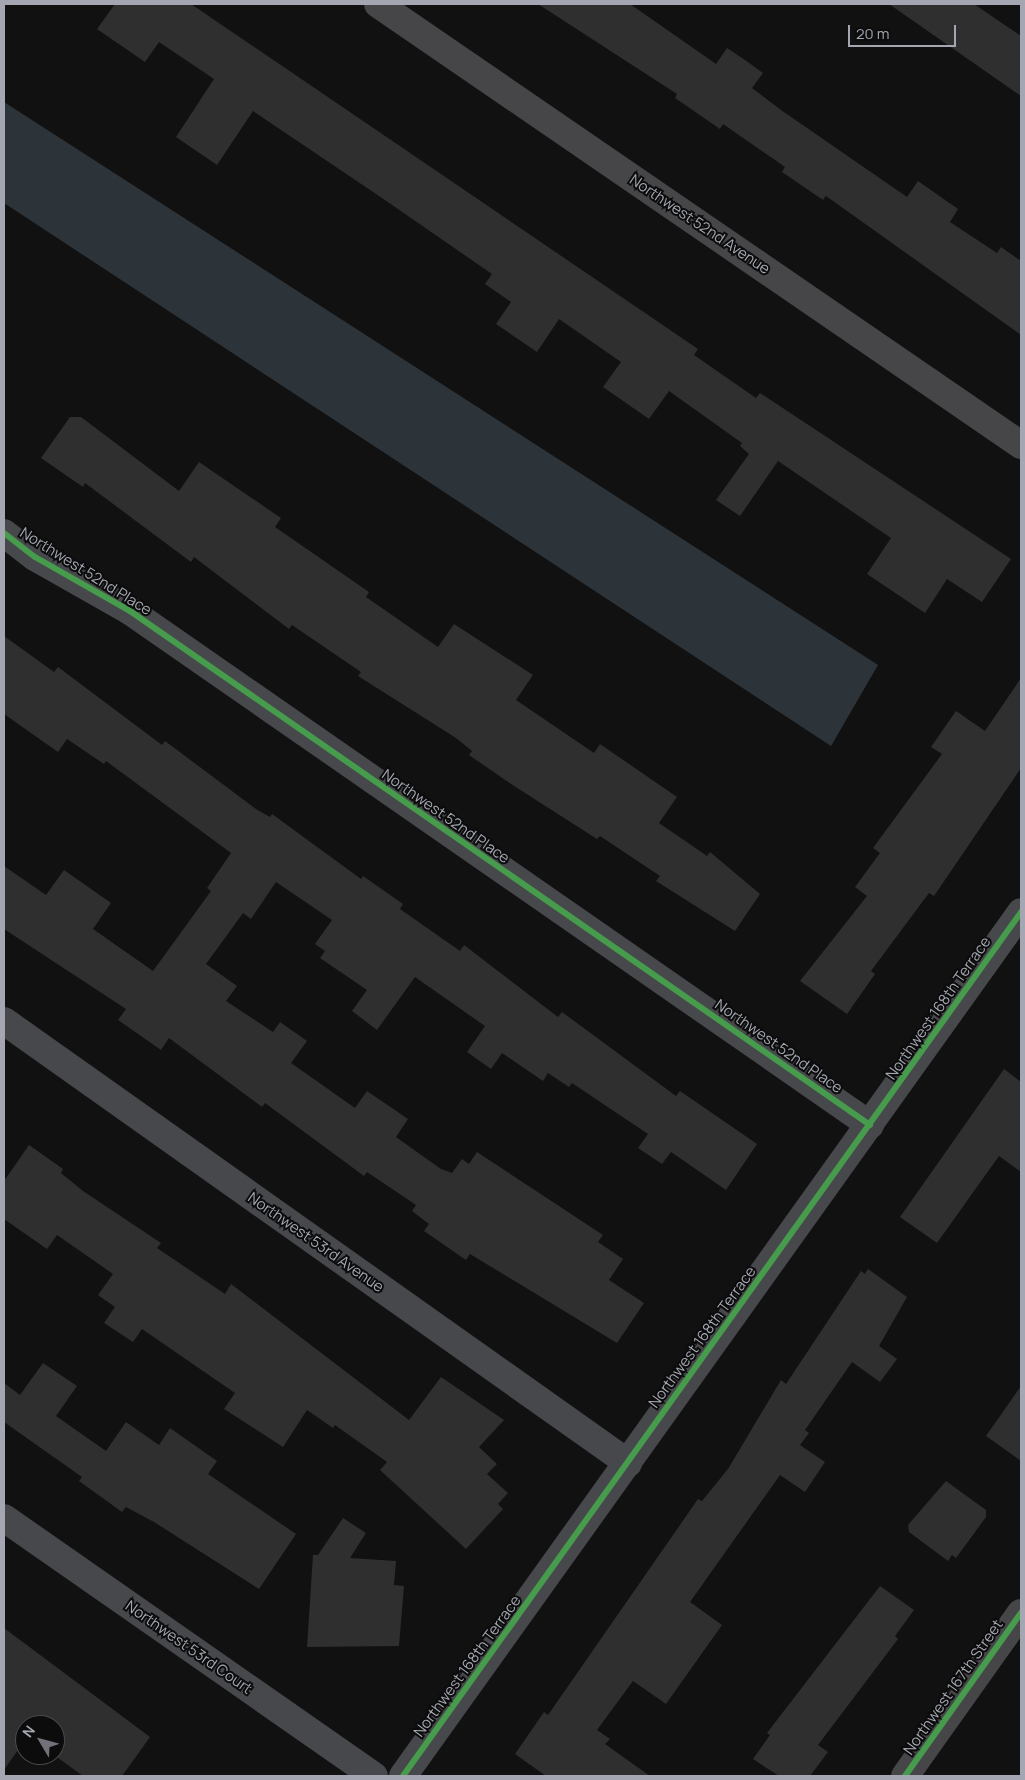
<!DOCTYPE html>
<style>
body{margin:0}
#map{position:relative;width:1025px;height:1780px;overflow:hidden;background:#111112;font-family:Manrope,sans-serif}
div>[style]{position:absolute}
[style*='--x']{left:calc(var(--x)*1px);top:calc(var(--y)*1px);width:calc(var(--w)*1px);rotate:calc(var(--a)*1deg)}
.water>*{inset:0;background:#2d3439}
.building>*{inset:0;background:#2f2f30}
.street>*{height:28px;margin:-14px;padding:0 14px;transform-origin:14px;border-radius:14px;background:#47484b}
.secondary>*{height:28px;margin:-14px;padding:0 14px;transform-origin:14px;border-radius:14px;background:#464649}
.cycleway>*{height:6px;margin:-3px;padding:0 3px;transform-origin:3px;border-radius:3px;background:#469c4c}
span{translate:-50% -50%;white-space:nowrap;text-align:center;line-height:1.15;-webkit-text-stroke:4px #0c0c0d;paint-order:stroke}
.street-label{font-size:15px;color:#a4a7b1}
.frame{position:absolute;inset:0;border:5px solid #a4a7b1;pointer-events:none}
.north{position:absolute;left:15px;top:1715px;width:50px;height:50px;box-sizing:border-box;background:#0c0c0d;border:1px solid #494a4f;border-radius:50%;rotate:307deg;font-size:14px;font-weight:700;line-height:20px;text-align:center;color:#a4a7b1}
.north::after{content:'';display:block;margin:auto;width:18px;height:22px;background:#717279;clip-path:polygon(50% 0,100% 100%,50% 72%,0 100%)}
.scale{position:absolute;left:848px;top:25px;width:108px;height:22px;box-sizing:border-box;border:2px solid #a4a7b1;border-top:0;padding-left:6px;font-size:15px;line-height:18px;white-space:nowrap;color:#a4a7b1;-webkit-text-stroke:4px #0c0c0d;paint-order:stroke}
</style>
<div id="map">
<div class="water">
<div style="clip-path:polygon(4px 102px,878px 665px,831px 746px,4px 203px)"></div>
</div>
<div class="building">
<div style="clip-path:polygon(115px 4px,191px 4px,698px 349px,694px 355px,756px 398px,760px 393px,1011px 559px,982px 602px,947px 579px,925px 613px,867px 574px,891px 538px,778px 461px,740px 516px,716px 500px,749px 454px,740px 446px,742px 443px,669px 391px,649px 419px,603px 387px,621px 362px,559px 319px,537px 352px,496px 324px,511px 302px,485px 284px,492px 274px,382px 198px,253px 111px,217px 165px,176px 137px,214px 79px,159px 42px,145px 62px,97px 29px)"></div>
<div style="clip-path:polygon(538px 4px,630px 4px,716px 64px,727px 48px,745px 60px,763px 73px,752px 88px,781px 110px,907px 197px,918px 181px,958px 209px,950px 222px,997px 253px,1001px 247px,1021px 261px,1021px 335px,826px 196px,823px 200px,782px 172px,785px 167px,723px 124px,720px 129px,675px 98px,677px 94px)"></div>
<div style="clip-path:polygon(889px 4px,974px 4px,1021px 36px,1021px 96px)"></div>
<div style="clip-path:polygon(70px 417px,81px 417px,179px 491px,199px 462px,281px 518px,275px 527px,369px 592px,366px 597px,438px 647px,454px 624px,533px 675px,516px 700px,594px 753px,600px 744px,677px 797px,659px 823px,707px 856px,710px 852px,760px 894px,735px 931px,656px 881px,660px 876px,600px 836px,597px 839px,511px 784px,469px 755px,472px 751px,456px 738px,358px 676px,361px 672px,292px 625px,289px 629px,194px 557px,191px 562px,85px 483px,83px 487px,41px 458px)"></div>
<div style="clip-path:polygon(4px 636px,54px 672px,58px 667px,162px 745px,165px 741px,256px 809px,270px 817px,272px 814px,361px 879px,363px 876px,403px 904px,400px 909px,460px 951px,464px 945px,558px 1017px,562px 1012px,676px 1096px,680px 1091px,757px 1144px,726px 1190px,671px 1152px,662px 1164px,638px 1148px,648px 1134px,572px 1083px,569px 1087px,548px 1073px,543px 1081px,502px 1053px,491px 1069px,467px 1052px,485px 1026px,415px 977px,377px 1030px,352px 1011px,367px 990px,320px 958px,325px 951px,315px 944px,332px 920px,276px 882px,251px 919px,243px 913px,206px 964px,237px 986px,226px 1001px,273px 1032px,280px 1022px,307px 1041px,291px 1063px,355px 1108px,367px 1091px,408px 1119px,396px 1137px,441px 1169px,452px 1173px,462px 1159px,469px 1164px,477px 1152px,603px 1235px,598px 1242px,623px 1259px,609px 1280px,644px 1303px,617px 1343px,470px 1254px,466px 1260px,424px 1231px,429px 1224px,412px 1211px,416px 1205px,367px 1172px,364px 1176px,265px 1103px,262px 1107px,169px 1038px,161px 1050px,118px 1020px,126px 1009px,4px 929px,4px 866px,46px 895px,64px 870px,111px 903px,93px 929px,153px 971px,211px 891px,207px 888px,231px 853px,106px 761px,104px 764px,67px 739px,58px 752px,4px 714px)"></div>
<div style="clip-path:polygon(1021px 678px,1021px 768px,934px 896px,929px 893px,871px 971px,875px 974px,847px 1014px,800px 981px,867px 896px,855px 887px,880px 853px,873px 848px,942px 754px,931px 747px,956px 711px,985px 731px)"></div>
<div style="clip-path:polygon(1004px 1069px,1021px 1082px,1021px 1172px,999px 1156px,937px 1243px,900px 1217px)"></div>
<div style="clip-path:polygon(29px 1145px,63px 1169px,61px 1173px,83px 1191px,161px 1243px,157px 1248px,225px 1294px,231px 1284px,409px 1420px,441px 1377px,504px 1420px,479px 1447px,497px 1464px,487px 1474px,508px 1493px,498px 1504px,503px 1509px,466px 1549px,380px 1470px,387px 1462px,335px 1425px,333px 1428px,307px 1410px,283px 1447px,224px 1409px,235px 1393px,142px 1329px,133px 1342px,104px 1323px,115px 1307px,98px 1295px,113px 1274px,57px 1235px,47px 1249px,4px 1219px,4px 1181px)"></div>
<div style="clip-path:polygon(868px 1269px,907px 1297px,879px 1346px,897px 1359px,880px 1382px,852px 1362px,805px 1430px,809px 1433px,800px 1445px,825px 1462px,805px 1492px,780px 1475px,690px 1602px,722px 1625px,666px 1704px,633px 1681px,597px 1730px,610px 1739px,605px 1744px,650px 1776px,546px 1776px,515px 1754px,544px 1712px,548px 1715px,698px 1499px,702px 1501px,728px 1469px,781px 1380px,786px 1384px,861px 1271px,865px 1274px)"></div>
<div style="clip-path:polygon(43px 1363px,77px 1386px,56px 1416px,106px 1451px,126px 1422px,159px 1445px,170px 1428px,217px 1461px,208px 1474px,296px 1534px,259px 1589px,154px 1522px,126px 1507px,122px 1512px,79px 1481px,82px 1477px,4px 1422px,4px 1383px,20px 1395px)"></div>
<div style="clip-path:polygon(1021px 1386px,1021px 1461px,986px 1436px)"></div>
<div style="clip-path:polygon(946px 1481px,986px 1510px,986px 1517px,956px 1558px,952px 1555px,948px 1561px,909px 1532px,908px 1525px)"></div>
<div style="clip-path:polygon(343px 1518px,366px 1533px,350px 1558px,396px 1561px,394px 1585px,404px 1586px,399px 1646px,307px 1647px,313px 1555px,318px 1555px)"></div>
<div style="clip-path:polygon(880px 1586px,914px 1610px,895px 1636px,898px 1639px,818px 1745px,828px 1752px,810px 1776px,779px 1776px,753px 1759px,770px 1735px,767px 1733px)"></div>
<div style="clip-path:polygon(4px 1628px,150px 1737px,122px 1776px,83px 1776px,54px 1755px,55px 1725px,25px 1725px,25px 1740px,4px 1770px)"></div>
</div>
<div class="street">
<div style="--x:4;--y:533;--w:39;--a:38"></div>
<div style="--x:35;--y:557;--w:109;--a:29.6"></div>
<div style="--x:130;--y:611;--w:901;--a:34.78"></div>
<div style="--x:4;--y:1021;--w:765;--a:35.31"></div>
<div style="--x:4;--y:1518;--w:451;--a:34.9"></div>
<div style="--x:403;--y:1776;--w:1062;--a:-54.42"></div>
</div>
<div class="secondary">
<div style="--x:378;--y:4;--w:780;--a:34.44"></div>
<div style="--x:905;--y:1776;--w:200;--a:-54.6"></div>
</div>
<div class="cycleway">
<div style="--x:4;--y:533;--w:39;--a:38"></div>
<div style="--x:35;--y:557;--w:109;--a:29.6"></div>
<div style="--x:130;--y:611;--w:901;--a:34.78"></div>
<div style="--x:403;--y:1776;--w:1062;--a:-54.42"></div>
<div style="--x:905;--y:1776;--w:200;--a:-54.6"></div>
</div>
<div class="street-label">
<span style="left:700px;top:224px;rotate:34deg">Northwest 52nd Avenue</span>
<span style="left:86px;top:571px;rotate:32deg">Northwest 52nd Place</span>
<span style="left:446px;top:816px;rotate:35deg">Northwest 52nd Place</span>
<span style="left:938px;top:1008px;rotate:-55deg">Northwest 168th Terrace</span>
<span style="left:779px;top:1046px;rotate:35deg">Northwest 52nd Place</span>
<span style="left:316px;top:1242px;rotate:35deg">Northwest 53rd Avenue</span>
<span style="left:702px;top:1337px;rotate:-54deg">Northwest 168th Terrace</span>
<span style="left:189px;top:1647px;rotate:35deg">Northwest 53rd Court</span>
<span style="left:467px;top:1666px;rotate:-54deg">Northwest 168th Terrace</span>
<span style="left:953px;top:1687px;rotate:-55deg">Northwest 167th Street</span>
</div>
<div class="frame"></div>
<div class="north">N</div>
<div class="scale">20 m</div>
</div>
